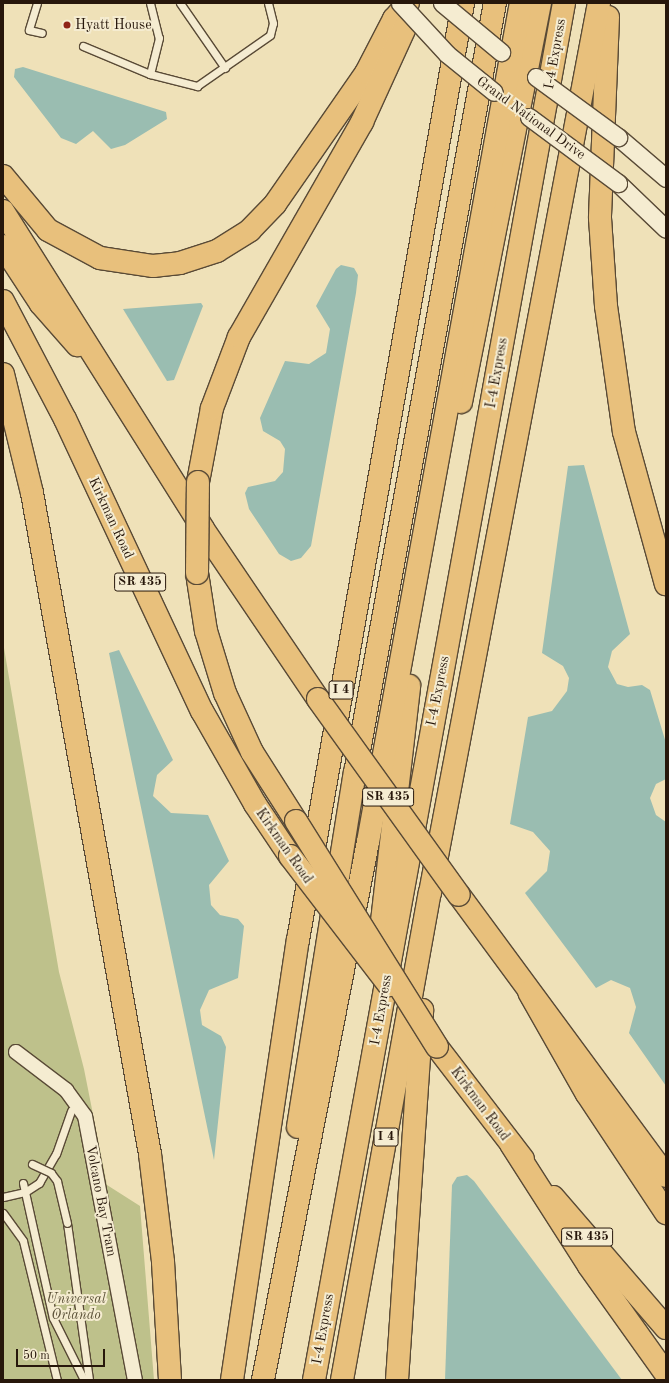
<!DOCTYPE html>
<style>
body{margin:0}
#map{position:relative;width:669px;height:1383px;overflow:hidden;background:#efe1b8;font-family:"Old Standard TT",serif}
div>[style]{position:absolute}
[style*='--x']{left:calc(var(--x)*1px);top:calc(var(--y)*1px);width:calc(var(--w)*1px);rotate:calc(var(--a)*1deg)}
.green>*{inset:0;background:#bec18b}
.water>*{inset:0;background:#9abdb1}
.roads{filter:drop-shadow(1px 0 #594a36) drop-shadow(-1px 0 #594a36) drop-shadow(0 1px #594a36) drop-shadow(0 -1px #594a36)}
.service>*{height:7px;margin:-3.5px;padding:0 3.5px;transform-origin:3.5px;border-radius:3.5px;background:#f5ecd1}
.minor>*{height:14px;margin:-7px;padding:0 7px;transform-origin:7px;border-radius:7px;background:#f5ecd1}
.tertiary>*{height:17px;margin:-8.5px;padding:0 8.5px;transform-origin:8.5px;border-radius:8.5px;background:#f5ecd1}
.primary>*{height:22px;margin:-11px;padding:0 11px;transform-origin:11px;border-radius:11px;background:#e8c07c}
.motorway>*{height:22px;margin:-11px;padding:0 11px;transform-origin:11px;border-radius:11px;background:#e8c07c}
.bridges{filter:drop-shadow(1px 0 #594a36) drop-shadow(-1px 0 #594a36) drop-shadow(0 1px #594a36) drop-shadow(0 -1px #594a36)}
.service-bridge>*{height:7px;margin:-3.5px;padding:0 3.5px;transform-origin:3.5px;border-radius:3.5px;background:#f5ecd1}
.tertiary-bridge>*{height:17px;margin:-8.5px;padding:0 8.5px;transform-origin:8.5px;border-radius:8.5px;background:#f5ecd1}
.primary-bridge>*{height:22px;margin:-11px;padding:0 11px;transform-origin:11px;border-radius:11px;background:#e8c07c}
.motorway-bridge>*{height:22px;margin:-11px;padding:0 11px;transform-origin:11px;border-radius:11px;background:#e8c07c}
.dots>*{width:11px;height:11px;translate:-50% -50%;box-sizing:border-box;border:2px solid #f5ecd1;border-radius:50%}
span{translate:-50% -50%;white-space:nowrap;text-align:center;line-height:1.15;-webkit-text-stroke:4px #f5ecd1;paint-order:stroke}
.shield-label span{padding:1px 3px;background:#f5ecd1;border:1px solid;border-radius:3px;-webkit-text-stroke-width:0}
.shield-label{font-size:13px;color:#27170b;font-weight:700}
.poi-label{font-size:14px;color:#27170b}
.left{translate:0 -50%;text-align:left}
.street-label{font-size:14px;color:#27170b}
.park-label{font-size:14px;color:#5c5238;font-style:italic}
.frame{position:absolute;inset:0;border:4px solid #27170b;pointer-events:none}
.scale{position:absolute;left:16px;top:1349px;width:89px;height:18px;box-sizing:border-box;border:2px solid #27170b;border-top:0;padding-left:5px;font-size:12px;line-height:14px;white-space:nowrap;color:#27170b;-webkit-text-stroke:3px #f5ecd1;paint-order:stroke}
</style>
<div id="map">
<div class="green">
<div style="clip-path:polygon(3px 642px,59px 972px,84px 1069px,107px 1185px,140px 1206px,154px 1380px,3px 1380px)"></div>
</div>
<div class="water">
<div style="clip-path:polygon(23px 67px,166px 112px,167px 119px,125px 145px,111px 149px,93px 131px,76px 144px,61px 138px,14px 77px,15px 69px)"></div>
<div style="clip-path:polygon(341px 265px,354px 268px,358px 275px,356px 293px,311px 546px,301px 558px,291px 561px,279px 554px,249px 509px,245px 493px,248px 487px,275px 481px,283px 472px,285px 449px,280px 441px,263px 431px,260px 418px,285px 361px,309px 364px,326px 353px,330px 329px,316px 306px,336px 269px)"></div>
<div style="clip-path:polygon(201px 303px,203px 306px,174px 380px,167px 381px,123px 309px)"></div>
<div style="clip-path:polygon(584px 465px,630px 634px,612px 651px,608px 667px,617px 684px,628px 687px,642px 685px,650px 690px,666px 743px,666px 779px,656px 784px,650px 798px,656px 815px,666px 822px,666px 1086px,629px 1033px,636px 1007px,630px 988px,611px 980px,596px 988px,525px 893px,547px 871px,550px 851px,533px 832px,510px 824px,528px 717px,552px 711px,567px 691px,569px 678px,563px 666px,542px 653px,568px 466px)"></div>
<div style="clip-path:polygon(119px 650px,173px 760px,157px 775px,153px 796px,171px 813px,208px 815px,229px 861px,209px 885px,211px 905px,220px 915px,238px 919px,244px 926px,238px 978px,209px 990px,200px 1010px,202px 1025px,221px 1036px,226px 1047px,214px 1160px,109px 653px)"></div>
<div style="clip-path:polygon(467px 1175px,474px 1181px,622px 1380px,445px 1380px,452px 1185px,457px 1177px)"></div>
</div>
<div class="roads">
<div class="service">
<div style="--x:37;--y:3;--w:28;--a:107"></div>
<div style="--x:29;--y:30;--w:13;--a:13"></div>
<div style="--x:150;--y:3;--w:36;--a:76"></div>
<div style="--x:159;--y:38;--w:37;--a:104"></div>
<div style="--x:180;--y:3;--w:79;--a:55.3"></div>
<div style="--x:83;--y:46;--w:73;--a:22.7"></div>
<div style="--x:150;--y:74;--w:49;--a:14.3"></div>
<div style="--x:197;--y:86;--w:89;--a:-34.9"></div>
<div style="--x:270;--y:35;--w:12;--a:-76"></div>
<div style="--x:273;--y:23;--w:21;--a:-104"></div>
<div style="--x:23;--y:1183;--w:138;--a:77.5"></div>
<div style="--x:53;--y:1318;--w:69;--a:63.4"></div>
<div style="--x:3;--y:1197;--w:23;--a:-13"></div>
<div style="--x:25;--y:1192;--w:17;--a:-33"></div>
<div style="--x:39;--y:1183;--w:34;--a:-60"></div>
<div style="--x:56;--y:1154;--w:46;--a:-70.8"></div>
<div style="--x:3;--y:1213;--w:34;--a:54"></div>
<div style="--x:23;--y:1241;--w:143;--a:76.3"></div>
<div style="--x:67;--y:1223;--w:159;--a:82"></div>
</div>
<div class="minor">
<div style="--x:16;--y:1052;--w:63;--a:37.2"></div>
<div style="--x:66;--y:1090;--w:32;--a:54"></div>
<div style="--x:85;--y:1116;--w:269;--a:79.3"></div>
</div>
<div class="tertiary">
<div style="--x:618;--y:137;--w:63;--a:40.5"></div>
<div style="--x:618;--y:183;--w:66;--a:43.8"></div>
</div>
<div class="primary">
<div style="--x:3;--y:211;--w:376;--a:57.8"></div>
<div style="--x:203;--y:529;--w:205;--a:55.9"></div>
<div style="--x:3;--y:246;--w:69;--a:56.8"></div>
<div style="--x:41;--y:304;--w:55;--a:48.7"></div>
<div style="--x:3;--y:301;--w:133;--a:62.3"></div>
<div style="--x:65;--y:419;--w:323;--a:64.9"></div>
<div style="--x:202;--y:711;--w:107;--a:60.3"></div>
<div style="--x:255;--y:804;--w:63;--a:56.1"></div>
<div style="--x:459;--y:895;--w:349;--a:53.6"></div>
<div style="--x:437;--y:1047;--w:141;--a:52.5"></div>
<div style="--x:553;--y:1197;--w:173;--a:49.2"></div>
</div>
<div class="motorway">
<div style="--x:608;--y:17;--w:201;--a:92.3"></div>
<div style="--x:600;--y:218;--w:88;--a:86.1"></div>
<div style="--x:606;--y:306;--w:127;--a:81.9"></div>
<div style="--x:624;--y:432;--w:158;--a:74.6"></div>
<div style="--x:3;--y:176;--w:70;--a:50.2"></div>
<div style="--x:48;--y:230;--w:59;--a:28.3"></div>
<div style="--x:100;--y:258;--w:54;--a:8.6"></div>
<div style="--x:153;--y:266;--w:27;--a:-6"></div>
<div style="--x:180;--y:263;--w:39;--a:-18"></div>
<div style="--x:217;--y:251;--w:39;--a:-32"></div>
<div style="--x:250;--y:230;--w:36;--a:-46"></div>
<div style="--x:275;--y:204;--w:160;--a:-55.2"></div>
<div style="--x:366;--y:73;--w:61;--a:-62.6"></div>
<div style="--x:394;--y:19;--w:21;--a:-49"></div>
<div style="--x:3;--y:374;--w:122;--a:76.3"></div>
<div style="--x:32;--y:493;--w:671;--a:79.88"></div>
<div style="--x:150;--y:1154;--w:109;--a:83.1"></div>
<div style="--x:163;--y:1262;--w:118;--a:86.6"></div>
<div style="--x:461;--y:402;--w:407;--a:-78.8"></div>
<div style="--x:198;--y:482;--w:75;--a:-79.3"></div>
<div style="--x:212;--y:408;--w:76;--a:-69.2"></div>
<div style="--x:239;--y:337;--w:248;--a:-60.2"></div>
<div style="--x:362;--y:122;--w:113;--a:-65.5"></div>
<div style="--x:197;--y:573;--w:59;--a:81.2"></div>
<div style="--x:206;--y:631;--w:65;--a:73"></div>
<div style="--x:225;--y:693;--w:65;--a:65.4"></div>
<div style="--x:252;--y:752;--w:82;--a:57.5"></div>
<div style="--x:379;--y:947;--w:263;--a:-83.4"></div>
<div style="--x:529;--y:992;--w:117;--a:60.4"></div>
<div style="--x:587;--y:1094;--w:143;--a:56.4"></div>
<div style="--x:298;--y:1127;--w:359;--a:-80.9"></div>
<div style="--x:355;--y:773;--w:783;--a:-79.7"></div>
<div style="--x:511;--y:1144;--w:145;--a:57.4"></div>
<div style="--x:589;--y:1266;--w:133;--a:54.5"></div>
<div style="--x:232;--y:1380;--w:445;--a:-81.5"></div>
<div style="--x:298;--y:940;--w:951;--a:-80.01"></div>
<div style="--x:263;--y:1380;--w:548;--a:-78.96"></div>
<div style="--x:368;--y:842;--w:853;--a:-79.67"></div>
<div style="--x:314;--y:1380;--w:1400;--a:-79.71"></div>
<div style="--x:342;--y:1380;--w:495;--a:-79.8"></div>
<div style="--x:430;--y:893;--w:906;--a:-79.25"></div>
<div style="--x:397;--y:1380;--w:371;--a:-86.1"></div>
</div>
</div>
<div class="bridges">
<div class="service-bridge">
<div style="--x:32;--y:1164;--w:21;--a:25"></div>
<div style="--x:51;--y:1173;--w:10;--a:53"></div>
<div style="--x:57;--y:1181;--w:43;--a:76.6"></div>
</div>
<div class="tertiary-bridge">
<div style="--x:400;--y:3;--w:69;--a:47.3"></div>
<div style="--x:447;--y:54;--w:60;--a:39"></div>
<div style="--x:442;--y:3;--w:77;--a:39.7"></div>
<div style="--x:536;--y:77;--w:102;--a:36.2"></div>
<div style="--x:529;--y:117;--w:111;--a:36.6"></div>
</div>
<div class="primary-bridge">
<div style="--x:318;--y:699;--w:241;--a:54.3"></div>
<div style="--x:290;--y:856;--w:163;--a:52.5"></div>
</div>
<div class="motorway-bridge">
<div style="--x:197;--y:573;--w:91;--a:-89.4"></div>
<div style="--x:296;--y:821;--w:266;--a:58"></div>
</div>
</div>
<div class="dots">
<div style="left:67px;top:25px;background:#8f2418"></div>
</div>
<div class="shield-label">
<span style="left:140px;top:582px">SR 435</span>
<span style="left:341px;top:690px">I 4</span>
<span style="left:388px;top:797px">SR 435</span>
<span style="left:386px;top:1137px">I 4</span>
<span style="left:587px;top:1237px">SR 435</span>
</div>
<div class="poi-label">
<span class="left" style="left:75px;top:25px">Hyatt House</span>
</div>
<div class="street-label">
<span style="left:555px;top:54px;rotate:-80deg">I-4 Express</span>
<span style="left:531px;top:118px;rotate:36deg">Grand National Drive</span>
<span style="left:497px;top:373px;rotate:-80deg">I-4 Express</span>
<span style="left:111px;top:518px;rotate:65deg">Kirkman Road</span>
<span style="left:438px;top:691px;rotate:-79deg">I-4 Express</span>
<span style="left:284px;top:846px;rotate:55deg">Kirkman Road</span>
<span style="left:381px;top:1010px;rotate:-80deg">I-4 Express</span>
<span style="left:480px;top:1104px;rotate:53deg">Kirkman Road</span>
<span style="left:101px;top:1201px;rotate:79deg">Volcano Bay Tram</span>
<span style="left:323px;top:1329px;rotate:-80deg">I-4 Express</span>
</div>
<div class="park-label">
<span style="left:76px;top:1307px">Universal<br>Orlando</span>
</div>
<div class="frame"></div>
<div class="scale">50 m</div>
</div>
